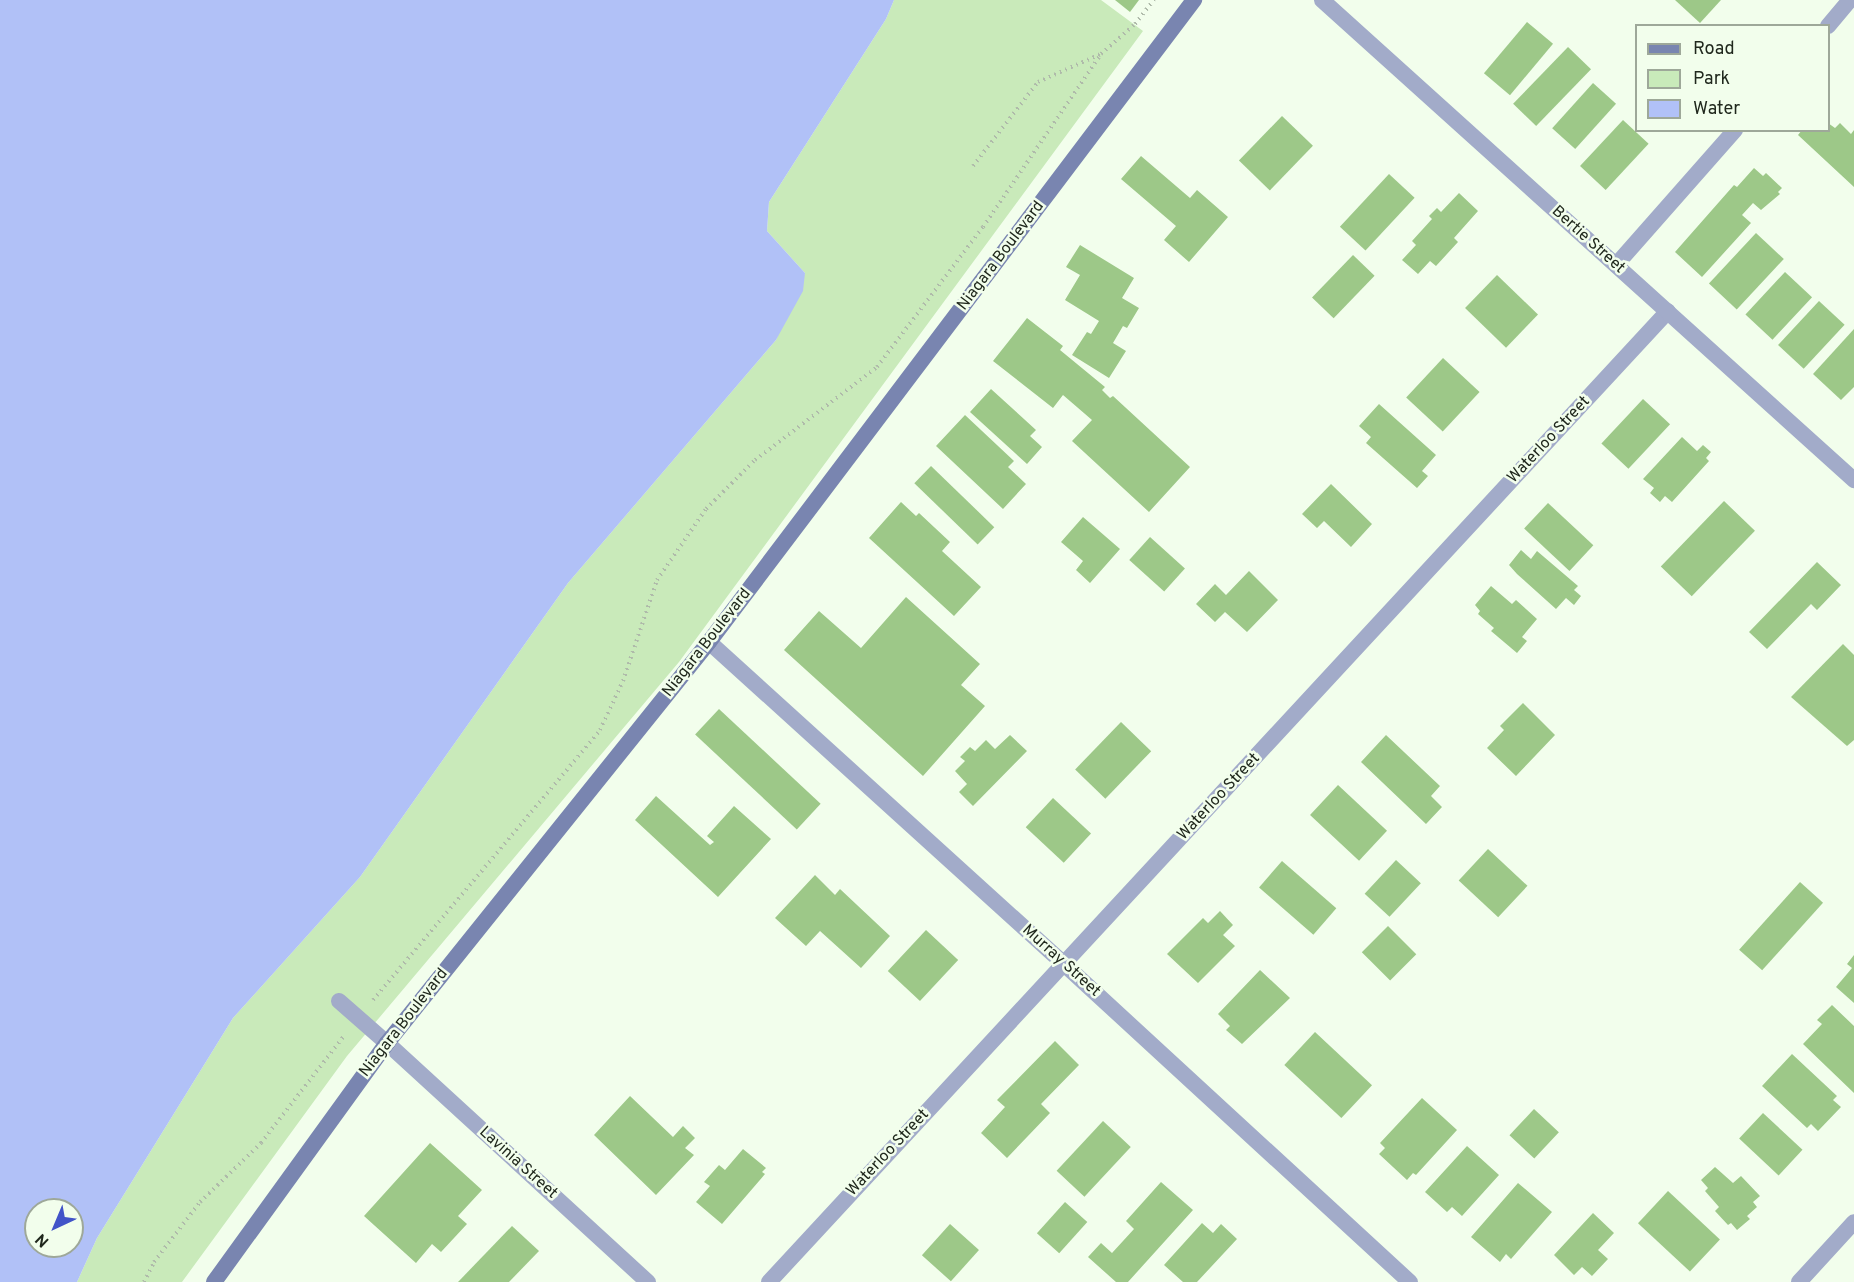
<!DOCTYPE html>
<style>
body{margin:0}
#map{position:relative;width:1854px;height:1282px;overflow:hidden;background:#f2feec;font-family:Overpass,sans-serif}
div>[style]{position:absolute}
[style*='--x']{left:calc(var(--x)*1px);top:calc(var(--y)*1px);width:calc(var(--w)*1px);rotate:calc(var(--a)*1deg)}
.green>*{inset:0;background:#c9eaba}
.water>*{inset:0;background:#b1c1f7}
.building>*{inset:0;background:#9dc888;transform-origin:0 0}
.path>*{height:4px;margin-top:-2px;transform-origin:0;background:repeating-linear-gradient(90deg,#afbaaa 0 1.5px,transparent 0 6px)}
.service>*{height:16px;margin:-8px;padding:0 8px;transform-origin:8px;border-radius:8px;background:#a2abc9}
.minor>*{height:16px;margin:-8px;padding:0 8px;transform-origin:8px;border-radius:8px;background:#a2abc9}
.tertiary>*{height:16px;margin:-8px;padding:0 8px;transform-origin:8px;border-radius:8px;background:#a2abc9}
.secondary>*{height:16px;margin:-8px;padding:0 8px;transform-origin:8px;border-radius:8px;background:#7985b0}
span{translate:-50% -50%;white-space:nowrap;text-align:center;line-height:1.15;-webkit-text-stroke:5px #f2feec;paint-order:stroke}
.street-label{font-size:16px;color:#20281d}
.legend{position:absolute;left:1635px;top:24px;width:195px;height:108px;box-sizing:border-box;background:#f2feec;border:2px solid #9ea899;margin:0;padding:8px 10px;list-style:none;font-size:18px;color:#20281d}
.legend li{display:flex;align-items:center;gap:12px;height:30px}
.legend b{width:30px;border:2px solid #9ea899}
.north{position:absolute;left:24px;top:1198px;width:60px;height:60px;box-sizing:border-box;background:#f2feec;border:2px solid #9ea899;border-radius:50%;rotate:224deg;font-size:16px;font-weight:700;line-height:24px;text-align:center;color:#20281d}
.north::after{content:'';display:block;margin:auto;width:21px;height:27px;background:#4254c8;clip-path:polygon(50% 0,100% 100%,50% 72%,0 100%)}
</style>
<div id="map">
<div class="green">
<div style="clip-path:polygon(894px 0,1101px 0,1143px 31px,679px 662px,347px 1056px,182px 1282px,77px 1282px,97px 1238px,233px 1018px,360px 877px,568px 583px,776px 340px,805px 273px,767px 231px,769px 202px,886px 19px)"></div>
</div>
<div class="water">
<div style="clip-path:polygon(evenodd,0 0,894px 0,886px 19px,769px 202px,767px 231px,805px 273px,803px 291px,776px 340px,568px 583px,360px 877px,233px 1018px,97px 1238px,77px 1282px,0 1282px,0 0,36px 1210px,72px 1210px,72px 1246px,36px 1246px,36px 1210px)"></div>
</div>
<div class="building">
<div style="clip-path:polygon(1115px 0,1139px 0,1130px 12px)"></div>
<div style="clip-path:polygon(1675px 0,1721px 0,1700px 23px)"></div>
<div style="left:1527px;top:22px;width:34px;height:67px;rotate:40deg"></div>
<div style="left:1568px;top:47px;width:32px;height:79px;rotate:44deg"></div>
<div style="left:1593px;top:83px;width:31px;height:61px;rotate:42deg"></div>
<div style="left:1282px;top:116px;width:43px;height:62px;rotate:44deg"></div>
<div style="left:1623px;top:120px;width:35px;height:63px;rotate:43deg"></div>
<div style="clip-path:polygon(1828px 123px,1835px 128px,1840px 123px,1851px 134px,1854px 130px,1854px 187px,1798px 135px,1802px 130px,1828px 130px)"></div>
<div style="clip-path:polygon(1141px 156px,1190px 198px,1197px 190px,1228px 217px,1189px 262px,1164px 240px,1176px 226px,1121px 179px)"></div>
<div style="clip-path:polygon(1754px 168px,1763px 176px,1766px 173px,1782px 188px,1778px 192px,1780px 194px,1761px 210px,1753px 203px,1742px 215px,1751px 223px,1702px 277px,1675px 252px,1734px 185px,1737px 187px)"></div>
<div style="left:1389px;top:174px;width:35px;height:72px;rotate:43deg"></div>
<div style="clip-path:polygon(1459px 193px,1478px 211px,1454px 238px,1458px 242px,1436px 266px,1430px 261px,1418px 274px,1402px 260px,1416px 245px,1412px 241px,1432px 219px,1429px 216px,1437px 208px,1441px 212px)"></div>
<div style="left:1756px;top:233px;width:38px;height:69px;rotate:43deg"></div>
<div style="clip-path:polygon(1080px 245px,1134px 278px,1122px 298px,1139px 308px,1127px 328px,1123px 326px,1113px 343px,1126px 351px,1109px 378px,1072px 355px,1087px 332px,1091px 334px,1099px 321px,1065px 300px,1080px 275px,1066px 267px)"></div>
<div style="left:1353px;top:255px;width:30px;height:59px;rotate:44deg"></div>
<div style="left:1785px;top:272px;width:37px;height:58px;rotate:43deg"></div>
<div style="left:1497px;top:275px;width:57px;height:46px;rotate:44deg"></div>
<div style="left:1819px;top:301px;width:35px;height:60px;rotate:43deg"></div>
<div style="clip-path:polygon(1027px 318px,1063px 346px,1060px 350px,1105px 387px,1102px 390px,1110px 398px,1113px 396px,1190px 467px,1149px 512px,1072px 441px,1092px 420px,1063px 395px,1053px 408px,993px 361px)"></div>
<div style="clip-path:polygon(1854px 329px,1854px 387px,1841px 400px,1813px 374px)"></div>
<div style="left:1443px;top:358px;width:50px;height:54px;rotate:43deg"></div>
<div style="clip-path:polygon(991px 389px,1036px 430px,1030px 436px,1042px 447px,1027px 464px,970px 412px)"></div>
<div style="left:1643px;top:399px;width:37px;height:61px;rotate:43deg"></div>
<div style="clip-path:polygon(1379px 404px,1436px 455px,1422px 471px,1428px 476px,1417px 488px,1366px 443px,1371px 437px,1359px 426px)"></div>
<div style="clip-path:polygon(965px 415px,1014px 461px,1008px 467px,1026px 484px,1003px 509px,936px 446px)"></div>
<div style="clip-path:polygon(1682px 437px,1697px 451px,1703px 445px,1711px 452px,1706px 458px,1709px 461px,1672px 502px,1665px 496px,1660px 502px,1650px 493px,1654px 488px,1643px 479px)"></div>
<div style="left:931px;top:466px;width:88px;height:24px;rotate:44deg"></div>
<div style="clip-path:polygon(1331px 484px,1372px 524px,1351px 547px,1324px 521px,1317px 528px,1302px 514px)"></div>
<div style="left:1724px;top:501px;width:43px;height:91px;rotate:44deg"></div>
<div style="clip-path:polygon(901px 502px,916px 516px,919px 513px,950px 542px,942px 551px,981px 587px,954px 616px,869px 538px)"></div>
<div style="left:1548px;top:503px;width:62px;height:35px;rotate:43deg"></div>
<div style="clip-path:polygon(1083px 517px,1120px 549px,1090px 583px,1076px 570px,1083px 561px,1061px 542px)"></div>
<div style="left:1150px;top:537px;width:47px;height:31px;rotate:42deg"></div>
<div style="clip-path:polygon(1521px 550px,1531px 559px,1537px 551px,1578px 586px,1574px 590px,1581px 596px,1574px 605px,1566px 598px,1556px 609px,1517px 574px,1509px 565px)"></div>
<div style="clip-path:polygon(1817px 562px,1841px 585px,1817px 610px,1811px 604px,1767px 649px,1749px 632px)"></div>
<div style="clip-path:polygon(1249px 571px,1278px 600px,1247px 632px,1225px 612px,1215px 622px,1196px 604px,1215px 584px,1226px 595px)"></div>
<div style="clip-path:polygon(1491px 586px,1512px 604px,1516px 600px,1537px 619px,1522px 637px,1527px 641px,1517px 653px,1491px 631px,1494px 628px,1478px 614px,1480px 611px,1475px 605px)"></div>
<div style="clip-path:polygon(906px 597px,980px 664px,961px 685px,985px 706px,923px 776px,784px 650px,819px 611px,861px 648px)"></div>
<div style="clip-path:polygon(1843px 644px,1854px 655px,1854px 740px,1847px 746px,1791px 697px)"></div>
<div style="clip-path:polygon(1523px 703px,1555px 735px,1516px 776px,1487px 748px,1504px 730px,1500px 726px)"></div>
<div style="left:719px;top:709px;width:139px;height:35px;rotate:43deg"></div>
<div style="left:1121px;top:722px;width:42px;height:66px;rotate:44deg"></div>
<div style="clip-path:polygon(1010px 735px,1027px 751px,973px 806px,959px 792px,967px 784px,955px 771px,965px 761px,960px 757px,970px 747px,975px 751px,986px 740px,995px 749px)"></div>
<div style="clip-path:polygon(1386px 735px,1440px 786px,1431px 796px,1442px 807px,1426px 824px,1361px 762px)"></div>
<div style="left:1338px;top:785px;width:67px;height:41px;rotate:43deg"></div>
<div style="clip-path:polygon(656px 796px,710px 845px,714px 842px,707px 836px,734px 806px,771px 839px,718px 897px,635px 820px)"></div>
<div style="left:1053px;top:798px;width:52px;height:40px;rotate:43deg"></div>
<div style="left:1488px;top:849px;width:54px;height:43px;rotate:43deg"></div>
<div style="left:1396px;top:860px;width:34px;height:46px;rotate:43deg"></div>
<div style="left:1282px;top:861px;width:72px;height:35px;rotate:41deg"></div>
<div style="clip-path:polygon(815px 875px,835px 895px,840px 889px,890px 936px,861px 968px,820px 931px,806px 946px,775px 918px)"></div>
<div style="left:1800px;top:882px;width:31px;height:91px;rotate:42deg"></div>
<div style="clip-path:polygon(1220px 911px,1233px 925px,1223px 935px,1235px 946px,1198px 983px,1167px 954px,1203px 918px,1208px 923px)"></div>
<div style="left:1388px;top:926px;width:40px;height:37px;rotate:45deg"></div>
<div style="left:926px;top:930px;width:44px;height:56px;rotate:43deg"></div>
<div style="clip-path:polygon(1854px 955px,1854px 1003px,1836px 987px,1852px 968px,1847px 964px)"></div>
<div style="clip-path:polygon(1260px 970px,1290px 998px,1242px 1044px,1226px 1030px,1230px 1026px,1218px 1014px)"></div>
<div style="clip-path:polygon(1832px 1005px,1854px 1026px,1854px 1093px,1803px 1044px,1822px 1024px,1817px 1020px)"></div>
<div style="left:1315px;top:1032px;width:78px;height:45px;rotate:43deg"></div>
<div style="clip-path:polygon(1055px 1041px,1079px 1065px,1041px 1104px,1050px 1113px,1007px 1158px,981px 1133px,1005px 1107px,997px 1100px)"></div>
<div style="clip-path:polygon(1792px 1054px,1837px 1096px,1833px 1100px,1841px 1107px,1818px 1131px,1811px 1124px,1807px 1128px,1762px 1086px)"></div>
<div style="clip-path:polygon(630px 1096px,673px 1137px,683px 1126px,695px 1138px,685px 1148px,694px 1155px,656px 1195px,594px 1135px)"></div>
<div style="clip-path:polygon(1422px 1098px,1457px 1130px,1416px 1175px,1413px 1173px,1407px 1180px,1379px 1154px,1385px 1148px,1380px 1143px)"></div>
<div style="left:1534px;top:1109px;width:34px;height:36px;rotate:43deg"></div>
<div style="left:1763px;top:1113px;width:54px;height:35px;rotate:43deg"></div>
<div style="left:1103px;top:1121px;width:38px;height:68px;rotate:43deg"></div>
<div style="clip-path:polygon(430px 1143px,482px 1190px,458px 1216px,467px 1224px,441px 1252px,432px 1244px,416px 1263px,364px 1216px)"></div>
<div style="clip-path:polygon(1467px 1146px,1499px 1175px,1462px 1216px,1452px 1207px,1447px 1212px,1425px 1192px)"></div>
<div style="clip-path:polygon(743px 1149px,766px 1168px,762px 1172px,765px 1174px,722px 1224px,696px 1202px,710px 1186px,704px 1182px,719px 1165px,725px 1170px)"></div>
<div style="clip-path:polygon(1715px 1167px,1733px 1183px,1741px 1176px,1760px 1196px,1753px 1202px,1757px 1207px,1747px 1216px,1750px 1219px,1737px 1230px,1731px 1223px,1728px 1225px,1715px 1211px,1719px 1207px,1705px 1191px,1708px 1188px,1701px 1180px)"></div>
<div style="clip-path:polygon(1161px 1182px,1193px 1210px,1128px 1282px,1116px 1282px,1088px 1257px,1101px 1243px,1112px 1253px,1134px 1229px,1126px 1221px)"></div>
<div style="clip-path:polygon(1518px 1183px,1552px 1212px,1511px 1259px,1506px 1254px,1500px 1262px,1471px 1237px)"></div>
<div style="left:1668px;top:1191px;width:71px;height:44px;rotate:43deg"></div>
<div style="left:1065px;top:1202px;width:30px;height:42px;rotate:42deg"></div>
<div style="clip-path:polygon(1593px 1213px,1614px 1233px,1598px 1250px,1608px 1259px,1592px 1276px,1582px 1267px,1574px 1275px,1554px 1255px)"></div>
<div style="clip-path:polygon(1202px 1223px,1213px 1233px,1221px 1224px,1237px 1239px,1197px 1282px,1183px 1282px,1164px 1265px)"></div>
<div style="left:950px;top:1224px;width:39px;height:42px;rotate:42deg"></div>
<div style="clip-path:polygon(512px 1226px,539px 1251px,509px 1282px,458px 1282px)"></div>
</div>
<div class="path">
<div style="--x:973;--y:166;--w:106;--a:-52.3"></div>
<div style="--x:1038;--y:82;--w:69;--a:-24"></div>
<div style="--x:373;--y:1000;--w:353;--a:-49.9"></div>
<div style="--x:600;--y:730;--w:54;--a:-64.9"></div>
<div style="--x:623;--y:681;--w:107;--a:-71.4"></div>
<div style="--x:657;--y:580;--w:86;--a:-55.4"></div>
<div style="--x:706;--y:509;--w:69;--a:-45"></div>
<div style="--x:755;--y:460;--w:153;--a:-37.3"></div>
<div style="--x:877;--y:367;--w:176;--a:-52.9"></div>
<div style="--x:983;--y:227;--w:209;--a:-55.7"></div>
<div style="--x:1101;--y:54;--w:45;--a:-41.4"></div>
<div style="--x:1135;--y:24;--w:31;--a:-52"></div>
<div style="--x:144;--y:1282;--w:22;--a:-63"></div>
<div style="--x:154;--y:1262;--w:76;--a:-52.5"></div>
<div style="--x:200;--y:1202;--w:85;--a:-44"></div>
<div style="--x:261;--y:1143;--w:135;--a:-52.2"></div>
</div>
<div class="service">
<div style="--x:339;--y:1001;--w:64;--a:41.2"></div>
</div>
<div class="minor">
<div style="--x:1828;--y:26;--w:34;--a:-50"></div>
<div style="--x:1616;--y:265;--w:180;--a:-48.6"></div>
<div style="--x:709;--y:642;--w:479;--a:42.2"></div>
<div style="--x:1064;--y:964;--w:470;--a:42.6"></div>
<div style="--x:387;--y:1043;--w:354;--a:42.5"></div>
<div style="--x:769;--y:1282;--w:1323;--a:-47.2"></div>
<div style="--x:1799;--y:1282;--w:81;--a:-47.5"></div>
</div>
<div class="tertiary">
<div style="--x:1322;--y:0;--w:717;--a:42.06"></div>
</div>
<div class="secondary">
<div style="--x:214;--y:1282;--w:295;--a:-54.1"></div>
<div style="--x:387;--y:1043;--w:514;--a:-51.24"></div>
<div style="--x:709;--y:642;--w:805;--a:-52.93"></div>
</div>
<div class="street-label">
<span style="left:1588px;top:240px;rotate:42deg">Bertie Street</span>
<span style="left:1001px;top:256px;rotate:-53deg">Niagara Boulevard</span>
<span style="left:1549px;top:440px;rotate:-47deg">Waterloo Street</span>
<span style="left:707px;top:643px;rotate:-52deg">Niagara Boulevard</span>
<span style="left:1219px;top:797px;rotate:-47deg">Waterloo Street</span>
<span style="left:1061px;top:961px;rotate:42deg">Murray Street</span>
<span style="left:404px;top:1023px;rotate:-52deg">Niagara Boulevard</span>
<span style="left:888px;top:1153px;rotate:-47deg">Waterloo Street</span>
<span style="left:518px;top:1163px;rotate:42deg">Lavinia Street</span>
</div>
<ul class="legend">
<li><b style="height:8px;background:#7985b0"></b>Road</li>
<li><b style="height:16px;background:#c9eaba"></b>Park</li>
<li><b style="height:16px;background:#b1c1f7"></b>Water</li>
</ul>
<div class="north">N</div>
</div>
